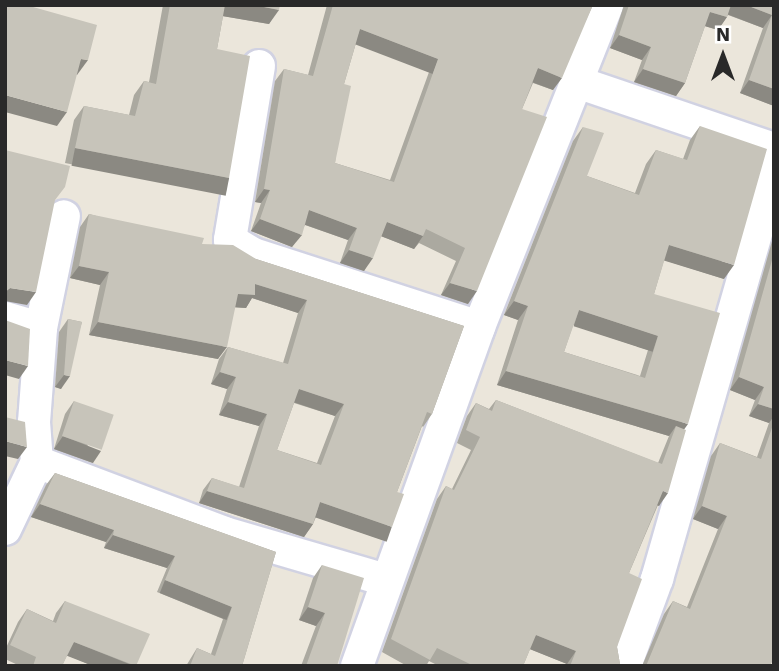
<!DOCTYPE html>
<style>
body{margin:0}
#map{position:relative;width:779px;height:671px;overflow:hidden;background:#ebe6db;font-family:"Work Sans",sans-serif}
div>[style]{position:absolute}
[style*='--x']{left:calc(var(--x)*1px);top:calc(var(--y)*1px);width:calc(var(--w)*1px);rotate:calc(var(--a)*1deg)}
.roads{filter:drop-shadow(2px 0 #d1d2e2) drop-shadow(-2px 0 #d1d2e2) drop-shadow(0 2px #d1d2e2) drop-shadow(0 -2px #d1d2e2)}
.minor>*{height:32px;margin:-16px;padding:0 16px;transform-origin:16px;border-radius:16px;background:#fff}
.wall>*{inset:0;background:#aba9a0}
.shaded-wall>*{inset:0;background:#8b8982;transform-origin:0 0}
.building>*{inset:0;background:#c7c4ba;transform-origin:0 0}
span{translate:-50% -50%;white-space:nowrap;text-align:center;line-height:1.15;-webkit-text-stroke:5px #fff;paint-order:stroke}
.frame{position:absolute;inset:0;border:7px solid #292929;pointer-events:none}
.north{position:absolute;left:688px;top:21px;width:70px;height:70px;-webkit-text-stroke:5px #fff;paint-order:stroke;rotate:0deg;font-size:19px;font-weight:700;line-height:28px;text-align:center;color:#292929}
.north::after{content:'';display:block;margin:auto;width:24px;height:32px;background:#292929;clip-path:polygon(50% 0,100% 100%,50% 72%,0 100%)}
</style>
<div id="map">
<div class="roads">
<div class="minor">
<div style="--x:259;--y:66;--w:176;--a:99.5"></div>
<div style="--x:230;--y:240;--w:27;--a:31"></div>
<div style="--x:253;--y:254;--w:237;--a:17.9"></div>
<div style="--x:577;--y:82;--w:208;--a:18.8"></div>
<div style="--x:5;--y:318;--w:37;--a:16"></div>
<div style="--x:37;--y:462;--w:201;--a:20.7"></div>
<div style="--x:225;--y:533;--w:168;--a:16.3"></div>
<div style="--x:5;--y:529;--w:74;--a:-64.5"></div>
<div style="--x:37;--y:462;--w:40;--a:-94.3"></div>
<div style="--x:34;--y:422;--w:94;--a:-85.7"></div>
<div style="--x:41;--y:328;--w:114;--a:-78.4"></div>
<div style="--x:357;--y:666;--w:360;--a:-70.2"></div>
<div style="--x:479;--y:327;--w:347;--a:-68.3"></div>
<div style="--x:625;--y:666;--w:93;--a:-69.8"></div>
<div style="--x:657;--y:579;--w:425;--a:-74"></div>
</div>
</div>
<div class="wall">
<div style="clip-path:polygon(163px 5px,280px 5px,269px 24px,223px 16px,217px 49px,229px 178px,219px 193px,65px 163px,74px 120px,84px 106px,129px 115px,134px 95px,144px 81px,149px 82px)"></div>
<div style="clip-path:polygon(evenodd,327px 5px,593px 5px,553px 90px,533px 83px,522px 109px,468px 304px,441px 295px,456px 261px,419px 243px,414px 249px,381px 236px,364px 271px,340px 263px,348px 240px,305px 225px,292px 247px,251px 231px,261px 203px,255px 202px,275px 81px,284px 69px,308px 75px,327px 5px,356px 43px,429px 72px,390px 180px,335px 163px,344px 84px,356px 43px)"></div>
<div style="clip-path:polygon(624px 5px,774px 5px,774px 106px,740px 93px,763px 28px,728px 15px,718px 30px,705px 26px,685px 83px,676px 96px,634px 82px,642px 60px,610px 48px)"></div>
<div style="clip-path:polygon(evenodd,700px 126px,724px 279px,664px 260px,654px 294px,684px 429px,659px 506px,658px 505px,629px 573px,617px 647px,620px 664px,622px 666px,566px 666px,567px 664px,530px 649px,523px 666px,439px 666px,429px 661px,426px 666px,407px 666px,382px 652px,437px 499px,446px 486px,452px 489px,471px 450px,457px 443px,467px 416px,476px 403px,489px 409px,496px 400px,658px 463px,669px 436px,497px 385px,518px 320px,504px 315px,573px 141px,583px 127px,587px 176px,635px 193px,646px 164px,656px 150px,683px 159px,690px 140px,700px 126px,573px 325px,648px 350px,640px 376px,564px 352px,573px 325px)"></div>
<div style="clip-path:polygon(evenodd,89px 214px,256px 259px,464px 326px,432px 414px,423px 427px,422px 426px,397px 492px,383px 540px,316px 517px,313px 524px,304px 537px,199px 503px,203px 490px,212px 478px,239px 487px,259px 426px,219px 415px,227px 389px,211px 384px,219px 359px,228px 347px,283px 363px,298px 313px,252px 298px,246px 308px,235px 307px,218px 359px,89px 335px,100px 285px,70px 278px,80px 227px,89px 214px,294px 403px,335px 416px,317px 463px,277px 450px,294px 403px)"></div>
<div style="clip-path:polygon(774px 234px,774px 656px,770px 666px,642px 666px,664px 614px,673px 601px,687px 607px,718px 529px,693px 519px,711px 456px,720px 443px,757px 457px,769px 423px,749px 416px,755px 400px,730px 390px)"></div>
<div style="clip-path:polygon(68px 319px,82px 322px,61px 389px,55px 387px,59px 332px)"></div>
<div style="clip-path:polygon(74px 401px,93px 463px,54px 449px,65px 414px)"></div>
<div style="clip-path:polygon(55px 473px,276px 552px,242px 666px,186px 666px,197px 648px,211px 654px,223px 619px,157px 592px,167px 568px,104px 548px,106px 542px,31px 517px,46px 485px)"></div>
<div style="clip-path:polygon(322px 565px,337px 666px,301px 666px,316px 626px,299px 620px,313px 578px)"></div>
<div style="clip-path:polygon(65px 601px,136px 666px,93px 666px,67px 655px,62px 666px,20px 666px,5px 659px,5px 650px,18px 622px,27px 609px,53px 621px,56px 613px)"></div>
</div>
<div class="shaded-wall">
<div style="clip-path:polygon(223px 5px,254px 5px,279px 10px,269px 24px,216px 15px)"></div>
<div style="clip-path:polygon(729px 5px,746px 5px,772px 15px,763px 28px,724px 13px)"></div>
<div style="clip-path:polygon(710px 12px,727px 17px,718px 30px,701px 25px)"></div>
<div style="left:360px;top:29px;width:84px;height:16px;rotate:21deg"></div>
<div style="clip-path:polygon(619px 35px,651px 47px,642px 60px,610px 48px)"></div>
<div style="clip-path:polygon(81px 59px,88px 60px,77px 75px,71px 73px)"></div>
<div style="clip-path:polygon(538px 68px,562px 78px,553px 90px,529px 81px)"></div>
<div style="clip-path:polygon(643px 69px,685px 83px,676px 96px,634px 82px)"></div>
<div style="clip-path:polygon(749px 80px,774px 89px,774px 106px,740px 93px)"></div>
<div style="clip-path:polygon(5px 95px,67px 112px,57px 126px,5px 112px)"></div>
<div style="left:75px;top:148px;width:157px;height:18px;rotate:11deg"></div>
<div style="clip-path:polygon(264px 189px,270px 190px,261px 203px,255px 202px)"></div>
<div style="clip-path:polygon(309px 210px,357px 228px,348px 240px,300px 223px)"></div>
<div style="clip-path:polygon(260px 219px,302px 235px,292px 247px,251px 231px)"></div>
<div style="clip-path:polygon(387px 222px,423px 236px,414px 249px,378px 235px)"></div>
<div style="clip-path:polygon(669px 245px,734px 265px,724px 279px,659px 259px)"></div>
<div style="clip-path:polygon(349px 250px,373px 258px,364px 271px,340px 263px)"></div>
<div style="clip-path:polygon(79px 266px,109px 272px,100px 285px,70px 278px)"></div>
<div style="clip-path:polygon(450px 283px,477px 291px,468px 304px,441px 295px)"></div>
<div style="clip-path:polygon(255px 284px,307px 300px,298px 313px,252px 298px,246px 308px,229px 307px,238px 294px)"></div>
<div style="clip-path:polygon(10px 288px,36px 292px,27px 305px,5px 301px,5px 292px)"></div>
<div style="clip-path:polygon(514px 301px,528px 306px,518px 320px,504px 315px)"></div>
<div style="left:579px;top:310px;width:83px;height:17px;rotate:18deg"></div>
<div style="clip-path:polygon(98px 322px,227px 347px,218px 359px,89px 335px)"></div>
<div style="clip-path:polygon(5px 360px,28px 366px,19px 379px,5px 375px)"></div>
<div style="clip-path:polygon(506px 371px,688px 424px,678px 438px,676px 426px,669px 436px,497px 385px)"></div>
<div style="clip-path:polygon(220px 372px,236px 377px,227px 389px,211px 384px)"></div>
<div style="clip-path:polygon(64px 375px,70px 376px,61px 389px,55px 387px)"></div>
<div style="clip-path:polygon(739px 377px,764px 387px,755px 400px,730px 390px)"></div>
<div style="clip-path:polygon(299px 389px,344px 404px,335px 416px,290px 401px)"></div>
<div style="clip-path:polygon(228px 402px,267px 414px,259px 426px,219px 415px)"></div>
<div style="clip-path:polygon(758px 404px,774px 409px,774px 416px,769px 423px,749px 416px)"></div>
<div style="clip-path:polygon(63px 436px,101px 451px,93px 463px,54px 449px)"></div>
<div style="clip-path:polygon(5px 441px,27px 447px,18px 459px,5px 456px)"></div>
<div style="clip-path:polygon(207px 491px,313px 524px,304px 537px,199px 503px)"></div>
<div style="clip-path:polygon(663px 491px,668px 493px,659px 506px,654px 504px)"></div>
<div style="left:320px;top:502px;width:76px;height:16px;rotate:19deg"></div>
<div style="clip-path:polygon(40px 504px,114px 530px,106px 542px,31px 517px)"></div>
<div style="clip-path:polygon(702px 506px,727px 516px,718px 529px,693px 519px)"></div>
<div style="clip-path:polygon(113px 535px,175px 556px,167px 568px,104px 548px)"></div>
<div style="left:165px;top:580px;width:72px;height:14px;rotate:22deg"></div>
<div style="clip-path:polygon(308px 607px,325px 613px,316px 626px,299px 620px)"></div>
<div style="clip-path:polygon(536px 635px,576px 651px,567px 664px,527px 648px)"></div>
<div style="clip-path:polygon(74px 642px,134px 666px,93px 666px,65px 655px)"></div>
</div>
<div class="building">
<div style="clip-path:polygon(5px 5px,26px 5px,97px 25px,88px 60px,81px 59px,67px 112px,5px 95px)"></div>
<div style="clip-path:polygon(170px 5px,225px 5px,217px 49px,250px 56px,229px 178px,75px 148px,84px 106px,135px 116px,144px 81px,156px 84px)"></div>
<div style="clip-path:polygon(254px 5px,280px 5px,279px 10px)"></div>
<div style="clip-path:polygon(evenodd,333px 5px,593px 5px,562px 78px,538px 68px,522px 109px,547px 117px,477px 291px,450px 283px,465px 248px,426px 229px,423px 236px,387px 222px,373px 258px,349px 250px,357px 228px,309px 210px,302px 235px,260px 219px,270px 190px,264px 189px,284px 69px,313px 76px,333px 5px,360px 29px,438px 59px,394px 182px,335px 163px,351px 86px,344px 84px,360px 29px)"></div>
<div style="clip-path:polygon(629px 5px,731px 5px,727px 17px,710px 12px,685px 83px,643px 69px,651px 47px,619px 35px)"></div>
<div style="clip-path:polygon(746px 5px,774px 5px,774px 89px,749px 80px,772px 15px)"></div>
<div style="clip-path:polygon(evenodd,700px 126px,767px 149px,734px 265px,669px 245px,654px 294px,720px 313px,688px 424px,506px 371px,528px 306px,514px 301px,583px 127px,604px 133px,587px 176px,639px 195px,656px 150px,687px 160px,700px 126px,579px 310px,658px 336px,645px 378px,564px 352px,579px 310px)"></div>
<div style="clip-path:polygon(5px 150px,70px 166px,65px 187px,55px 200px,36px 292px,10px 288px,5px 292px)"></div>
<div style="clip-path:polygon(evenodd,89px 214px,204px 238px,202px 244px,233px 245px,256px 259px,464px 326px,432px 414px,427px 412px,397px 492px,404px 494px,392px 527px,320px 502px,313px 524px,207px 491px,212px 478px,244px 488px,267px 414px,228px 402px,236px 377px,220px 372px,228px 347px,288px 364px,307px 300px,255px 284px,255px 295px,238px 294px,227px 347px,98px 322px,109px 272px,79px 266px,89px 214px,299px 389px,344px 404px,321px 465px,277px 450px,299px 389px)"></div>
<div style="clip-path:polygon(774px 253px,774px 409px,758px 404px,764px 387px,739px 377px)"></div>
<div style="clip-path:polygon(68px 319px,82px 322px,70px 376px,64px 375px)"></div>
<div style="clip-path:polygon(5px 320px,30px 329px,28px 366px,5px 360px)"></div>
<div style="clip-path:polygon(496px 400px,662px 464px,676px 426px,686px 430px,668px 493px,663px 491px,629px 573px,642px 579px,617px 647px,620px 664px,622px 666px,570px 666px,576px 651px,536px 635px,523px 666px,474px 666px,437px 648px,430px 660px,391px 639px,446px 486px,454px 490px,480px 437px,466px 430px,476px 403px,492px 411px)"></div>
<div style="left:74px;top:401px;width:42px;height:37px;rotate:19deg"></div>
<div style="clip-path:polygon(5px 417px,25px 422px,27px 447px,5px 441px)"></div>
<div style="clip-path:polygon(774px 422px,774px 656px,770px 666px,646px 666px,673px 601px,690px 609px,727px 516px,702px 506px,720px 443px,761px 459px)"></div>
<div style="clip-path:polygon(55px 473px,276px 552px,242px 666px,190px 666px,197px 648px,215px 656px,232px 607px,165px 580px,175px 556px,113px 535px,114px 530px,40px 504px)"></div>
<div style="clip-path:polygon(322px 565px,364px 578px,337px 666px,306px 666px,325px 613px,308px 607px)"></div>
<div style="clip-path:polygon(65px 601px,150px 634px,136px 666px,74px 642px,62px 666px,33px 666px,36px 657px,10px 645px,27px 609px,56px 623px)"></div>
</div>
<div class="frame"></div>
<div class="north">N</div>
</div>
